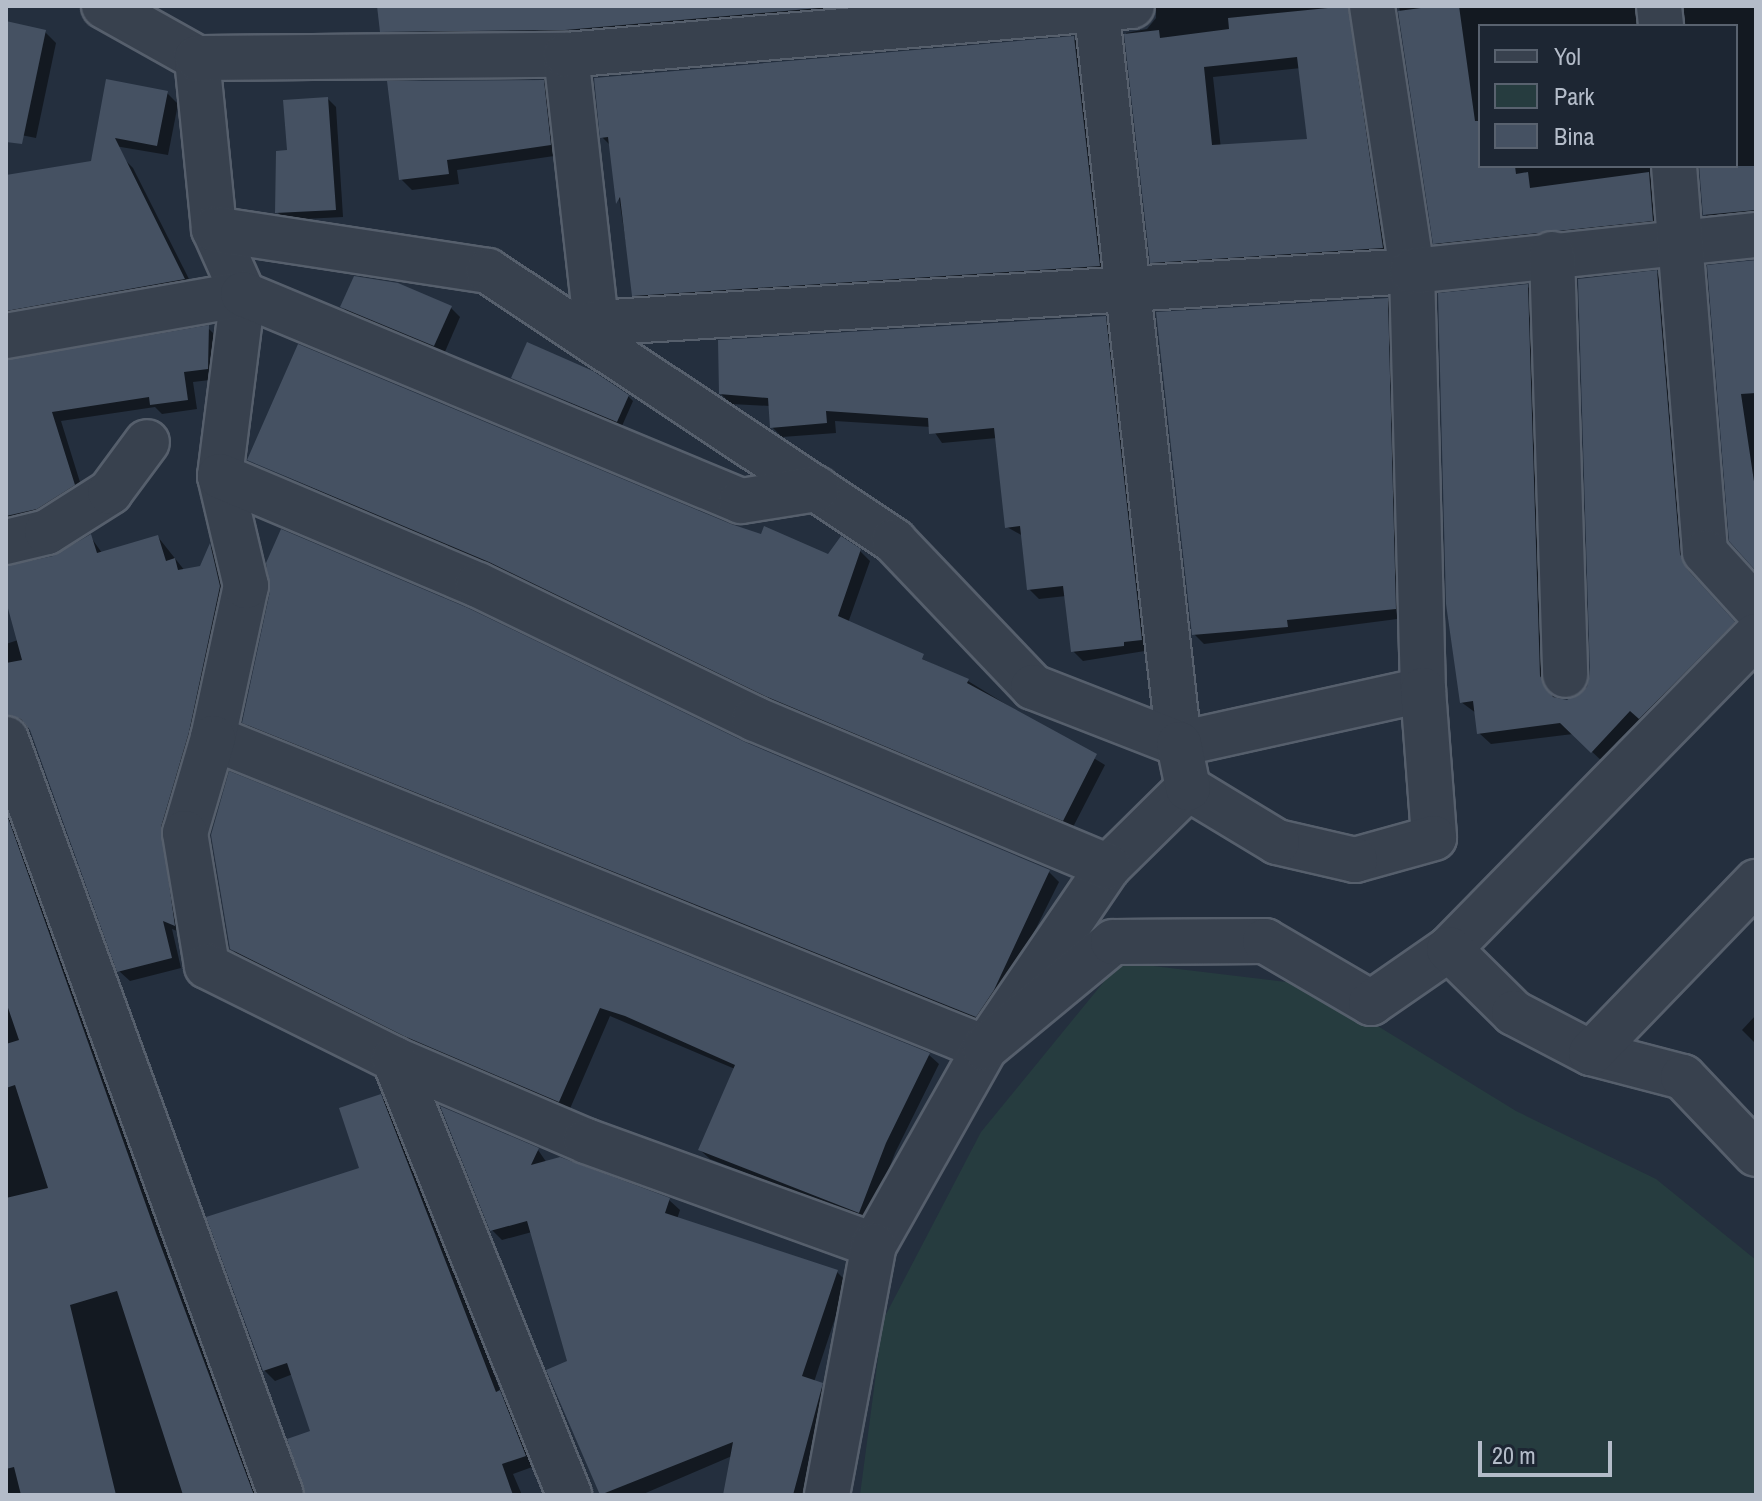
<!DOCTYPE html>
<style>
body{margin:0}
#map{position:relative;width:1762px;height:1501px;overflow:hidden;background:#242f3e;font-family:"Archivo Narrow",sans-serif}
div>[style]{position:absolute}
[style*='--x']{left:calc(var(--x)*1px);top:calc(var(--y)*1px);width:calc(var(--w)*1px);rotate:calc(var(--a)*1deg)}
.green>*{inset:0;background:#263c3f}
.shadow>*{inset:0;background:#0007}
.building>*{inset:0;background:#455162}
.roads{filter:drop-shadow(2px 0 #565f6c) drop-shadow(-2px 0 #565f6c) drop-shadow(0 2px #565f6c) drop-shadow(0 -2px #565f6c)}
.minor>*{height:44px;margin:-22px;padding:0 22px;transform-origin:22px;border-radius:22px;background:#38414e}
span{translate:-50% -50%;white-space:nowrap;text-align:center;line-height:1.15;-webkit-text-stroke:8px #1d2633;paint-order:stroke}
.frame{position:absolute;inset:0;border:8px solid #b4bcc9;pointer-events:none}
.legend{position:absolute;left:1478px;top:24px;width:260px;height:144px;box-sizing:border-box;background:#1d2633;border:2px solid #59626f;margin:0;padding:10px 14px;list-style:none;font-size:24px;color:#b4bcc9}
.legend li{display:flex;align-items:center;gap:16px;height:40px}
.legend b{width:40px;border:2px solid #59626f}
.scale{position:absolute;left:1478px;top:1441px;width:134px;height:36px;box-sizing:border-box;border:4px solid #b4bcc9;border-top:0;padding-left:10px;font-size:24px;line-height:28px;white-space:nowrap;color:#b4bcc9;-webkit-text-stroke:6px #1d2633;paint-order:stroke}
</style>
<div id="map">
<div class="green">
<div style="clip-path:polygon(1120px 962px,1311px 985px,1516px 1111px,1656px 1179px,1756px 1260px,1756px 1495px,860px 1495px,883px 1320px,981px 1132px)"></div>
</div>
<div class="shadow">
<div style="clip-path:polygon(389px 6px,961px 6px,576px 39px,393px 41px,382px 31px)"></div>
<div style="clip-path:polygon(evenodd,1156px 6px,1363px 6px,1393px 258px,1162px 272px,1152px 262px,1126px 33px,1147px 29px,1156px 18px,1156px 6px,1301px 68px,1309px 140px,1221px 149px,1213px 77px,1301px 68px)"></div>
<div style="clip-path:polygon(1399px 6px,1650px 6px,1645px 26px,1480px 26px,1480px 166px,1662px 166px,1663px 230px,1446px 253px,1435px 243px)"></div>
<div style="clip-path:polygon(1682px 6px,1756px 6px,1756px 221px,1715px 225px,1705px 214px,1699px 166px,1736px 166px,1736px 26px,1684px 26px)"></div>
<div style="clip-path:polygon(6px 24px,45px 32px,56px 43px,36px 138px,6px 132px)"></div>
<div style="clip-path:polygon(1073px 38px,1084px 49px,1110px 276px,645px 305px,634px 295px,611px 146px,602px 137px)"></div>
<div style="clip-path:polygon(543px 82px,554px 93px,561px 155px,457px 170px,459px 184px,412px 190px,401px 179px)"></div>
<div style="clip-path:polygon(167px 93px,178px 104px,168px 155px,109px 145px,98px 134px)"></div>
<div style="clip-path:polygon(328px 99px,336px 107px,343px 217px,285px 220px,277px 212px,290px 152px)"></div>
<div style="clip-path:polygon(123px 158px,133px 168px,194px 289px,6px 326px,6px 177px)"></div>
<div style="clip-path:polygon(1756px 260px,1756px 568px,1709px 267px)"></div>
<div style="clip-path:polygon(1657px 273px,1668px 284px,1691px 567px,1697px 583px,1745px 634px,1604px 763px,1573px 734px,1491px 744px,1479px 733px,1476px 713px,1461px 702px,1527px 286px,1539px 298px,1551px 689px,1557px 700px,1567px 702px,1588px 689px)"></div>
<div style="clip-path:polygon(1387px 300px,1397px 309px,1405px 618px,1204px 644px,1194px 634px)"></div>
<div style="clip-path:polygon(342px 307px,451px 308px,460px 317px,444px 354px,352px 316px)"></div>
<div style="clip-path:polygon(1105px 318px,1115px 328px,1151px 650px,1083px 661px,1073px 651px,1066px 596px,1039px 599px,1029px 589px,1023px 536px,1007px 527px,997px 438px,942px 443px,931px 427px,835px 421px,836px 433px,782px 437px,772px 427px,770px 406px,731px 404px,721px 394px)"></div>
<div style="clip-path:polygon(208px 328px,218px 338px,218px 379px,193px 382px,197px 409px,162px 414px,155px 407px,61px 421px,84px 495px,6px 531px,6px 362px)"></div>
<div style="clip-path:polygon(513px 378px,628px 396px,633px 401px,622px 426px)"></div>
<div style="clip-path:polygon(250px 456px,731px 526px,829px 557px,860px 551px,870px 561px,848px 623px,968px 681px,1105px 765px,1072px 829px,777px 705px,500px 571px,260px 465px)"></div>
<div style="clip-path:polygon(90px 536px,102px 553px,158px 537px,185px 571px,202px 568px,211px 547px,220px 556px,230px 598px,184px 934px,172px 929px,181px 968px,130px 981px,119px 971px,32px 731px,23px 724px,6px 727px,6px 644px,21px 639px,6px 594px,6px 567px,54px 558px)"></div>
<div style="clip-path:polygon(244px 722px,1048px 871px,1059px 882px,987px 1027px,255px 733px)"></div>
<div style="clip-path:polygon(230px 774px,929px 1055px,939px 1064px,895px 1153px,869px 1221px,710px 1159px,700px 1150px,735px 1069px,610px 1016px,569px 1111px,416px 1045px,242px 959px,231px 948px)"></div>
<div style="clip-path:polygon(6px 798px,260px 1495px,6px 1495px)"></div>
<div style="clip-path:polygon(1756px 1015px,1756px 1044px,1742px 1030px)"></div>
<div style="clip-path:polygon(381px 1097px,391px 1107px,502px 1395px,535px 1466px,513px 1474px,522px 1495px,305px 1495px,312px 1432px,293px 1374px,275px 1381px,264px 1370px,362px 1169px)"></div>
<div style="clip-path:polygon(538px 1150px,547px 1163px,669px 1200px,680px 1210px,677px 1219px,837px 1272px,847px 1282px,814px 1382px,832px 1395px,807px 1495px,725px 1495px,732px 1456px,641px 1495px,602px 1495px,548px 1371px,569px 1362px,532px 1232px,502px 1240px,492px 1230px)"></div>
</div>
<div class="building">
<div style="clip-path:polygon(377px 6px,842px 6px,565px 30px,380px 32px)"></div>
<div style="clip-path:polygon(evenodd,1348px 6px,1383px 248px,1150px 263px,1124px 34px,1159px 30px,1160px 38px,1229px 29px,1228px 18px,1348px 6px,1297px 57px,1307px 139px,1212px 145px,1204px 67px,1297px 57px)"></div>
<div style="clip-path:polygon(1436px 6px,1459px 6px,1475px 121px,1480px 121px,1480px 166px,1515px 166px,1516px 174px,1528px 172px,1530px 188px,1649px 172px,1653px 221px,1433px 244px,1398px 11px)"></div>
<div style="clip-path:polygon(6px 21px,46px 30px,22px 144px,6px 142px)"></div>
<div style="clip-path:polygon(1074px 36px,1100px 266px,632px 296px,620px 197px,616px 204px,608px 137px,600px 138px,594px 78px)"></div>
<div style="clip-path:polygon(106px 79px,168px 91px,157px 146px,115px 138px,185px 279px,6px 311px,6px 175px,91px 161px)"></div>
<div style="clip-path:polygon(544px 80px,551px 145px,447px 160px,449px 174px,399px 180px,387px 81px)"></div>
<div style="clip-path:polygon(328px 97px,336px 210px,275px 213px,276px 151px,287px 150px,283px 100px)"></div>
<div style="clip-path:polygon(1699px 166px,1756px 166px,1756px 210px,1703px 215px)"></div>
<div style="clip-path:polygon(1756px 260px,1756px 393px,1741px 394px,1756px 495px,1756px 571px,1729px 541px,1707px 265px)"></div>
<div style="clip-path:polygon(1657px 270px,1680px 554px,1687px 569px,1735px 622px,1639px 719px,1630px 711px,1591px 753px,1560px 723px,1477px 734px,1473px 701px,1460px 703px,1446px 604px,1438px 293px,1528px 284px,1540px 676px,1553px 697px,1567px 700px,1587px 687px,1590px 674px,1578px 279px)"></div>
<div style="clip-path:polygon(354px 276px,398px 283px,452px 306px,434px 346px,340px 307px)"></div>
<div style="clip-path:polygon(1388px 298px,1396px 609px,1287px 620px,1288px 627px,1192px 635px,1156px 312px)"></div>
<div style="clip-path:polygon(1106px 316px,1142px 640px,1124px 642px,1124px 646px,1071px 652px,1063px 586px,1027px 590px,1020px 526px,1005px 528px,994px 428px,929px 434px,928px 418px,826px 411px,827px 423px,770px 428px,768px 398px,719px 394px,718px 340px)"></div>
<div style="clip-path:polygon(209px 325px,208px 369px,184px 372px,188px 400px,150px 405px,149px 397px,52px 412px,75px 485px,37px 509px,6px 516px,6px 360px)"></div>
<div style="clip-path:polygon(527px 342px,593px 371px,629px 395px,617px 422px,511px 378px)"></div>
<div style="clip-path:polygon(298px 344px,731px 524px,761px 534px,764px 526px,828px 554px,841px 536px,861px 549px,838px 616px,924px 654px,922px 659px,969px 679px,967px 683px,1097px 754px,1063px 821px,765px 696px,489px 562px,247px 460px)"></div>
<div style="clip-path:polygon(281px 529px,468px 608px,745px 742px,1050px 870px,994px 990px,976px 1017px,242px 723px,270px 591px,266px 563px)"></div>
<div style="clip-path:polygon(91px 534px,97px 553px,158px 535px,166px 561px,175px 558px,178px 570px,200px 566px,210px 543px,220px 586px,189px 732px,161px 827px,175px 926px,163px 921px,172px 958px,117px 972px,30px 730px,21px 719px,6px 715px,6px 663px,22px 660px,6px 601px,6px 566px,53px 556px)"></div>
<div style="clip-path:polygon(229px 771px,930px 1053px,886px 1143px,859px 1213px,698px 1150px,735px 1065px,625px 1016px,600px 1008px,559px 1102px,404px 1036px,230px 949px,211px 835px)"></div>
<div style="clip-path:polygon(6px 812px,156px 1233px,254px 1495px,183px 1495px,117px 1291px,70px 1305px,116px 1495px,21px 1495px,14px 1467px,6px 1469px,6px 1198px,48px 1188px,15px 1085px,6px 1088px,6px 1044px,19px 1040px,6px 1002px)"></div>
<div style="clip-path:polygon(381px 1094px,496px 1392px,500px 1390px,526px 1456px,502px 1464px,513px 1495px,305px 1495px,287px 1439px,310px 1431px,287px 1363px,263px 1371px,206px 1217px,359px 1168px,339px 1108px)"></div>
<div style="clip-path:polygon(440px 1106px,539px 1148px,531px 1165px,560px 1157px,670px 1198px,665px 1213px,838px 1270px,802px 1376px,823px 1383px,793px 1495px,723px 1495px,733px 1442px,600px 1495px,546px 1370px,567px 1361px,527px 1221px,490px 1231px)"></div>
</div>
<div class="roads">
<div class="minor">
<div style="--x:104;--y:6;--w:107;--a:29.2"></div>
<div style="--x:1096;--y:6;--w:743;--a:83.58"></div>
<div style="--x:1179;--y:744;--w:250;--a:-12.5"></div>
<div style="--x:1372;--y:6;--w:268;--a:81.4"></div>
<div style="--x:1412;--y:271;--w:419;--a:88.5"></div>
<div style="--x:1423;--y:690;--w:148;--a:85.7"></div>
<div style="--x:1434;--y:838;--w:82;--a:164.4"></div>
<div style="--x:1355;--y:860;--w:80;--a:-167"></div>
<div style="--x:1277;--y:842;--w:104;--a:-148.8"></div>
<div style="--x:1188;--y:788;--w:112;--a:135.4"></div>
<div style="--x:1108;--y:867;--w:219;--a:124.2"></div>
<div style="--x:985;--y:1048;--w:832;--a:-158.12"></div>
<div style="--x:213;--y:738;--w:156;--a:-77.8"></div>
<div style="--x:246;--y:586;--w:113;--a:-103.3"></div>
<div style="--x:220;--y:476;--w:183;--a:-82.8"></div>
<div style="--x:243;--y:294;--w:71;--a:-114"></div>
<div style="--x:214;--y:229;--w:172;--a:-95.7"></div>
<div style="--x:197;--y:58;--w:369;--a:-0.5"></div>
<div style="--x:566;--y:55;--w:270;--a:83.6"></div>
<div style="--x:596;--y:323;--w:818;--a:-3.65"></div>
<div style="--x:1412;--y:271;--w:346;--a:-6"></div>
<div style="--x:1659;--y:6;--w:20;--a:84"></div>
<div style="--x:566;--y:55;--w:568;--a:-4.95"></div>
<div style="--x:1674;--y:166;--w:387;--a:85.4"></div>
<div style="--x:1705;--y:552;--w:76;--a:47.7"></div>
<div style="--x:214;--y:229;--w:277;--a:8.7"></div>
<div style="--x:488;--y:271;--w:488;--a:33.6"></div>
<div style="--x:894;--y:541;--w:202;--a:46.4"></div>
<div style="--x:1033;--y:687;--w:157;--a:21.3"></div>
<div style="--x:1179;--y:744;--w:45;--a:78.4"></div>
<div style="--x:1552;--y:254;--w:421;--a:88.2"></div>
<div style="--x:6;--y:336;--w:241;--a:-10"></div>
<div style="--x:243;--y:294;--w:539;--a:22.57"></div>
<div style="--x:741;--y:501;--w:77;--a:-9"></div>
<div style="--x:220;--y:476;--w:280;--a:22.9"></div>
<div style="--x:478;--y:585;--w:308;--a:25.8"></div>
<div style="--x:755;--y:719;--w:383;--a:22.7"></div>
<div style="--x:6;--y:542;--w:42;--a:-13.7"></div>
<div style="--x:47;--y:532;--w:75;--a:-32.4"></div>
<div style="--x:110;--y:492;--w:62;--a:-53.5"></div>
<div style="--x:213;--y:738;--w:99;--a:106.4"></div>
<div style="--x:185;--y:833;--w:135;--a:80.6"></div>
<div style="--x:207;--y:966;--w:209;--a:26.4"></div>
<div style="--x:394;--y:1059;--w:209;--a:23.1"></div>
<div style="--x:586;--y:1141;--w:306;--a:19.9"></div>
<div style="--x:874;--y:1245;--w:226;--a:-60.6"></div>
<div style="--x:985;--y:1048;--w:166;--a:-39.6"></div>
<div style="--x:1113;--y:942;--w:152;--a:-0.4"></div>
<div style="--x:1265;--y:941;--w:123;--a:30.3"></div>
<div style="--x:1371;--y:1003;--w:95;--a:-34.7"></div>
<div style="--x:1449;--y:949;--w:438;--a:-45.6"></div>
<div style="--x:6;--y:739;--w:804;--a:70.01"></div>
<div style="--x:1449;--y:949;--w:91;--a:44.6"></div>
<div style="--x:1514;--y:1013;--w:87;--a:27.5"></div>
<div style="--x:1591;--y:1053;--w:95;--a:14.6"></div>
<div style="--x:1683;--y:1077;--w:106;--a:46.5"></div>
<div style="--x:1591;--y:1053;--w:238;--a:-46"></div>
<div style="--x:394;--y:1059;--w:470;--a:68.1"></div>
<div style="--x:827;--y:1495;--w:254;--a:-79.4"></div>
</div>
</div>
<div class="frame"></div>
<ul class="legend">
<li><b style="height:10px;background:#38414e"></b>Yol</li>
<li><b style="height:22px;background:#263c3f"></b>Park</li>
<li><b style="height:22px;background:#455162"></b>Bina</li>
</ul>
<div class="scale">20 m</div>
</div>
